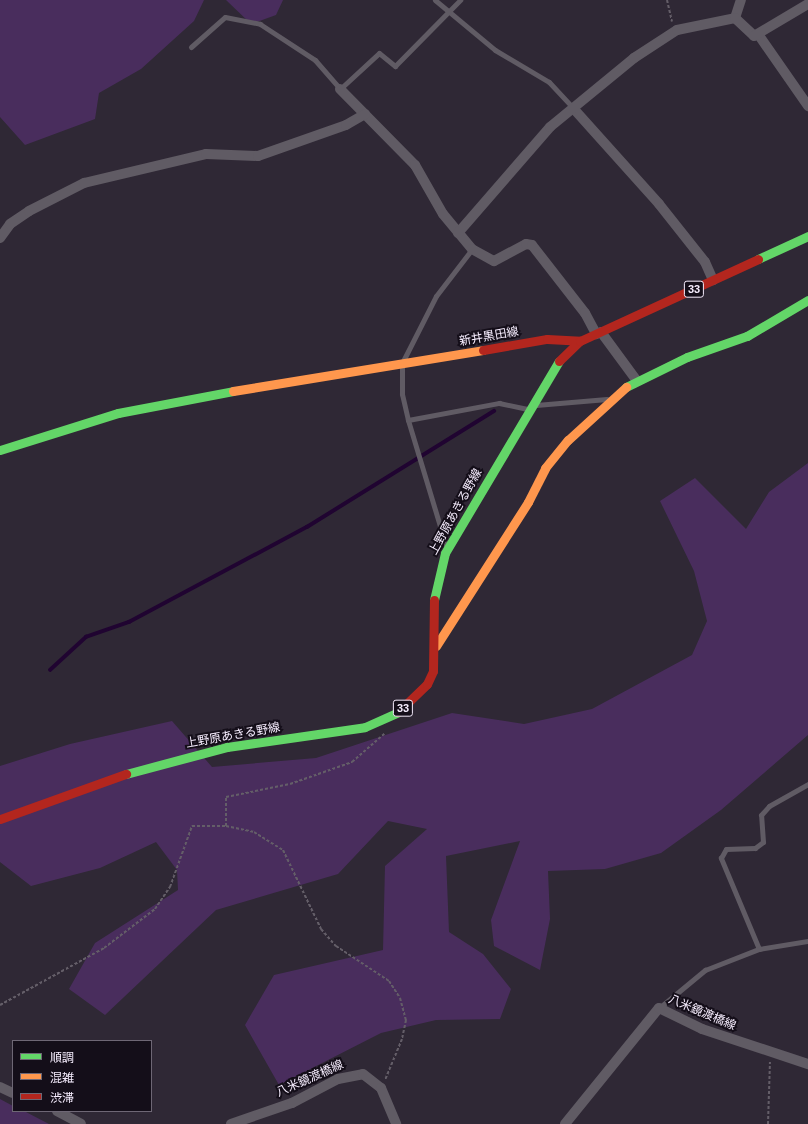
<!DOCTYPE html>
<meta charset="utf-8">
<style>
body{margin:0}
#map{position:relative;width:808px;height:1124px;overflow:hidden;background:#2f2835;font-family:Helvetica,"Noto Sans JP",sans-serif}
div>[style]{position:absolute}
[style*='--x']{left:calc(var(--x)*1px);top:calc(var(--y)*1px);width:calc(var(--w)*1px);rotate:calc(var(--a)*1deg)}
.green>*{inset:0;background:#492d5d}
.stream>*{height:3.5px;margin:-1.75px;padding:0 1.75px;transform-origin:1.75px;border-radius:1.75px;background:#200431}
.path>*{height:2px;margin-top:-1px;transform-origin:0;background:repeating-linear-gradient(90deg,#645e68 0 3px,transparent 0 5px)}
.lane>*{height:5px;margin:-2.5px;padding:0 2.5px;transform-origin:2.5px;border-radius:2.5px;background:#605b64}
.street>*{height:10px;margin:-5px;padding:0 5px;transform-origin:5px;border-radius:5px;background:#605b64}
.fast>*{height:9px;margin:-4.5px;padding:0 4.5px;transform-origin:4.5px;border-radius:4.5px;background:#63d668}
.slow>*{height:9px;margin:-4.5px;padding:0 4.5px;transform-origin:4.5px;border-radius:4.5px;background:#ff974d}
.jam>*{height:9px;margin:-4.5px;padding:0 4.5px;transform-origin:4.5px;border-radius:4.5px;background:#b3261e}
span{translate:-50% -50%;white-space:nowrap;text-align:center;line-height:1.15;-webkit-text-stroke:4px #140e19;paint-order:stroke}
.shield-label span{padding:1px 3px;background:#140e19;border:1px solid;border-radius:3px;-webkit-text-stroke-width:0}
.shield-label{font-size:11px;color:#f6edfe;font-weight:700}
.street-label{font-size:12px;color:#f6edfe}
.legend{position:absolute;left:12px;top:1040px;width:140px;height:72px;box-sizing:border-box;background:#140e19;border:1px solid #6e6775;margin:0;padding:5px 7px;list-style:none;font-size:12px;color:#f6edfe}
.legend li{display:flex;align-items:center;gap:8px;height:20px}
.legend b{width:20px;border:1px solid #6e6775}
</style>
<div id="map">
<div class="green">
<div style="clip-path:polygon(0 0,204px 0,194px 21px,141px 69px,99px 93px,95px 119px,25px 145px,0 117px)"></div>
<div style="clip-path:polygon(226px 0,283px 0,276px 15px,251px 24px)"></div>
<div style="clip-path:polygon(808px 463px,808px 735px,721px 810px,661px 853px,605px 869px,548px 871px,550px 919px,540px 970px,494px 946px,491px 920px,520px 841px,446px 856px,449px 932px,483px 954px,511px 989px,500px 1019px,436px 1020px,381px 1033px,279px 1085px,245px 1025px,274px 975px,383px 950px,385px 866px,427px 829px,388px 821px,338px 874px,216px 910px,105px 1015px,69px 989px,95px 943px,178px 890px,177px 870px,156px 842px,100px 868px,31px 886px,0 862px,0 766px,70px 744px,172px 721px,212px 767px,316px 758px,452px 713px,524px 724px,592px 709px,692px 655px,707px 621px,694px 571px,660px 501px,695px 478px,746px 529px,769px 492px)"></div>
<div style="clip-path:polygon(0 1099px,13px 1106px,13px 1111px,24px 1111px,49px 1124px,0 1124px)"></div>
</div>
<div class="stream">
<div style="--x:50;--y:670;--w:49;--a:-42.5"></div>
<div style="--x:86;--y:637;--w:46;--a:-19.2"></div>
<div style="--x:129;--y:622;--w:202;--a:-28.1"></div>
<div style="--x:307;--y:527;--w:220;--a:-31.8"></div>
</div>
<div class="path">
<div style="--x:667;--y:0;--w:22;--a:77"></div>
<div style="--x:226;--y:826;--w:29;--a:-90"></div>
<div style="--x:226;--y:797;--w:65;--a:-11.5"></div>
<div style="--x:290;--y:784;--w:66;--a:-19.5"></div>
<div style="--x:352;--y:762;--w:43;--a:-41.2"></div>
<div style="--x:0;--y:1005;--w:119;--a:-28.7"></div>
<div style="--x:104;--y:948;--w:64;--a:-37.4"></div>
<div style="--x:155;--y:909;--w:27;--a:-56"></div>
<div style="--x:170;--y:887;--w:65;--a:-70.2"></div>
<div style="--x:192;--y:826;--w:34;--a:0"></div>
<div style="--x:226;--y:826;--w:29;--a:12"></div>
<div style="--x:254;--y:832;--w:34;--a:32"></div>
<div style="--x:283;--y:850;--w:88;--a:64.3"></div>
<div style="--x:321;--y:929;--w:23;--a:49"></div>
<div style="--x:336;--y:946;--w:64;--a:33.4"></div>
<div style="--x:389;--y:981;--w:20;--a:57"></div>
<div style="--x:400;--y:998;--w:23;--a:75"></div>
<div style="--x:406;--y:1020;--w:19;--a:102"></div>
<div style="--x:402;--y:1039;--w:44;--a:112.5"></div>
<div style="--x:768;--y:1124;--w:62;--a:-88.2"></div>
</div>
<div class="lane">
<div style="--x:435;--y:0;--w:78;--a:39.8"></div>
<div style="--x:495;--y:50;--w:63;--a:30.7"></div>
<div style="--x:549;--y:82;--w:35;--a:47"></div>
<div style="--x:191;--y:47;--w:45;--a:-41.4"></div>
<div style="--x:225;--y:17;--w:36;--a:11"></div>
<div style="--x:260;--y:24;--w:66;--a:33.2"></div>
<div style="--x:315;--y:60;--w:38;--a:49"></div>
<div style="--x:340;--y:89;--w:53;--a:-42.7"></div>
<div style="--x:379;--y:53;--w:21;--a:39"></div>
<div style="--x:395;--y:66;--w:93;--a:-45.4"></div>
<div style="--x:536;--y:405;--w:71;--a:-4.8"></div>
<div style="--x:408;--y:420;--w:93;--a:-10.6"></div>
<div style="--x:499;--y:403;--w:29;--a:12"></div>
<div style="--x:446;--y:546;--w:132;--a:-106.8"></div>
<div style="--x:408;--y:420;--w:27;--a:-103"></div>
<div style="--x:402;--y:394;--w:31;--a:-90"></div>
<div style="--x:402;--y:363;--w:75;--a:-63.1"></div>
<div style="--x:436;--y:296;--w:59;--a:-52.5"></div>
<div style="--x:759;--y:949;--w:99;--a:-112.7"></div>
<div style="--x:721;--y:858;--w:10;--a:-61"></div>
<div style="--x:726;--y:849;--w:29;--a:-2"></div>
<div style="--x:755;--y:848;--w:10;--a:-37"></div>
<div style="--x:763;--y:842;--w:27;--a:-94"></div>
<div style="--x:761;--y:815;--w:12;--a:-48"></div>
<div style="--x:769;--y:806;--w:45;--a:-29.4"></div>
<div style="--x:659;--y:1008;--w:60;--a:-39.6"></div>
<div style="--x:705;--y:970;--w:58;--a:-21.3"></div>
<div style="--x:759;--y:949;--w:50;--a:-9.3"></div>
</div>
<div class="street">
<div style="--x:735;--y:18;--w:19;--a:-72"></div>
<div style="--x:758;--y:34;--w:88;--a:55.2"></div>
<div style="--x:340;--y:89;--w:107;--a:45.4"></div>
<div style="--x:415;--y:165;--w:56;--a:60.3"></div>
<div style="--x:443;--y:214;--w:45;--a:50.4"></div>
<div style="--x:472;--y:249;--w:25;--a:29"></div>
<div style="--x:494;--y:261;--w:36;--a:-28"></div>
<div style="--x:526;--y:244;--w:6;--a:9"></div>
<div style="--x:532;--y:245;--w:86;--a:52.1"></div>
<div style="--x:585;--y:313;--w:24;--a:62"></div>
<div style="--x:573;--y:108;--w:129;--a:48.1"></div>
<div style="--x:659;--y:204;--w:74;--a:51.6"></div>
<div style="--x:705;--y:262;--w:20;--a:66"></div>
<div style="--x:458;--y:233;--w:140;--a:-49"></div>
<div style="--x:550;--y:127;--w:109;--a:-39.4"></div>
<div style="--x:634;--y:58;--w:51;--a:-33.1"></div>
<div style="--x:677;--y:30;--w:59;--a:-11.7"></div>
<div style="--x:735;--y:18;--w:26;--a:43"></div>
<div style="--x:754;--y:36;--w:63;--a:-30.7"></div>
<div style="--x:0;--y:238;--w:17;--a:-54"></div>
<div style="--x:10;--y:224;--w:23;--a:-34"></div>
<div style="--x:29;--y:211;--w:62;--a:-27"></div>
<div style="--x:84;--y:183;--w:125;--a:-13.4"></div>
<div style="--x:206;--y:154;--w:52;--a:2.2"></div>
<div style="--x:258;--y:156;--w:93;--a:-19.4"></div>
<div style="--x:346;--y:125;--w:22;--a:-30"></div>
<div style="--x:601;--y:332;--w:61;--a:53.7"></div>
<div style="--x:0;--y:1087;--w:14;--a:25"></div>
<div style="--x:57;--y:1111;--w:27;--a:28"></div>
<div style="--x:231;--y:1124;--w:65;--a:-19"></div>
<div style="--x:292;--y:1103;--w:52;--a:-27.6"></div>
<div style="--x:338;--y:1079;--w:25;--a:-11"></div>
<div style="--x:363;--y:1074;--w:23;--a:38"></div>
<div style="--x:381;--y:1088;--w:39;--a:67"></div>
<div style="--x:565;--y:1124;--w:149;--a:-51"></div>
<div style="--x:659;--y:1008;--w:48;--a:26"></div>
<div style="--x:702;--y:1029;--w:112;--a:18.3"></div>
</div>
<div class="fast">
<div style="--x:758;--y:259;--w:55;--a:-24.7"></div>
<div style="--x:626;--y:387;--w:68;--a:-26.2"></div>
<div style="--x:687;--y:357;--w:64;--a:-19.3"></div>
<div style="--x:747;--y:336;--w:71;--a:-30.5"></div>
<div style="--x:0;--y:450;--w:124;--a:-17.4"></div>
<div style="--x:118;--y:413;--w:117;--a:-10.8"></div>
<div style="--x:434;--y:600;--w:48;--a:-76.8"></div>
<div style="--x:445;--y:553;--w:223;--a:-59.3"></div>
<div style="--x:126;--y:774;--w:105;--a:-15"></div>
<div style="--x:227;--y:747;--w:139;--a:-8.2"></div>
<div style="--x:365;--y:727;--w:36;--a:-24"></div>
</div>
<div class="slow">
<div style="--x:233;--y:391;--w:253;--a:-9.3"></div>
<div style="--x:436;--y:646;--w:171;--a:-57.4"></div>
<div style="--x:528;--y:502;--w:38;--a:-63"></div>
<div style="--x:545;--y:468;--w:36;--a:-51"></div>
<div style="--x:568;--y:440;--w:79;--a:-42.4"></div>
</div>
<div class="jam">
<div style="--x:483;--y:350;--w:65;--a:-9.8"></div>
<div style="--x:547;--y:339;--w:33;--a:3"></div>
<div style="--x:559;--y:361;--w:29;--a:-44"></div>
<div style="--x:580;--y:341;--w:196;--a:-24.7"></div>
<div style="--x:398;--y:712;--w:40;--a:-44"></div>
<div style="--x:427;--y:684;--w:14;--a:-65"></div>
<div style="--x:433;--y:671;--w:71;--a:-89.2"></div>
<div style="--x:0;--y:819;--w:134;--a:-19.7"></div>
</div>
<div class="shield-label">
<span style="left:694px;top:289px">33</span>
<span style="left:403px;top:708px">33</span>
</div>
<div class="street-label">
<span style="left:489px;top:337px;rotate:-10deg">新井黒田線</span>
<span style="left:456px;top:512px;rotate:-61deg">上野原あきる野線</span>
<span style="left:233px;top:736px;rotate:-10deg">上野原あきる野線</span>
<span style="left:702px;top:1013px;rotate:23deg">八米鏡渡橋線</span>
<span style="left:310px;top:1079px;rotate:-24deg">八米鏡渡橋線</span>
</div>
<ul class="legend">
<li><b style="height:5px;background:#63d668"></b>順調</li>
<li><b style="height:5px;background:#ff974d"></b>混雑</li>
<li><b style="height:5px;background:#b3261e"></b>渋滞</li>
</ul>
</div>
